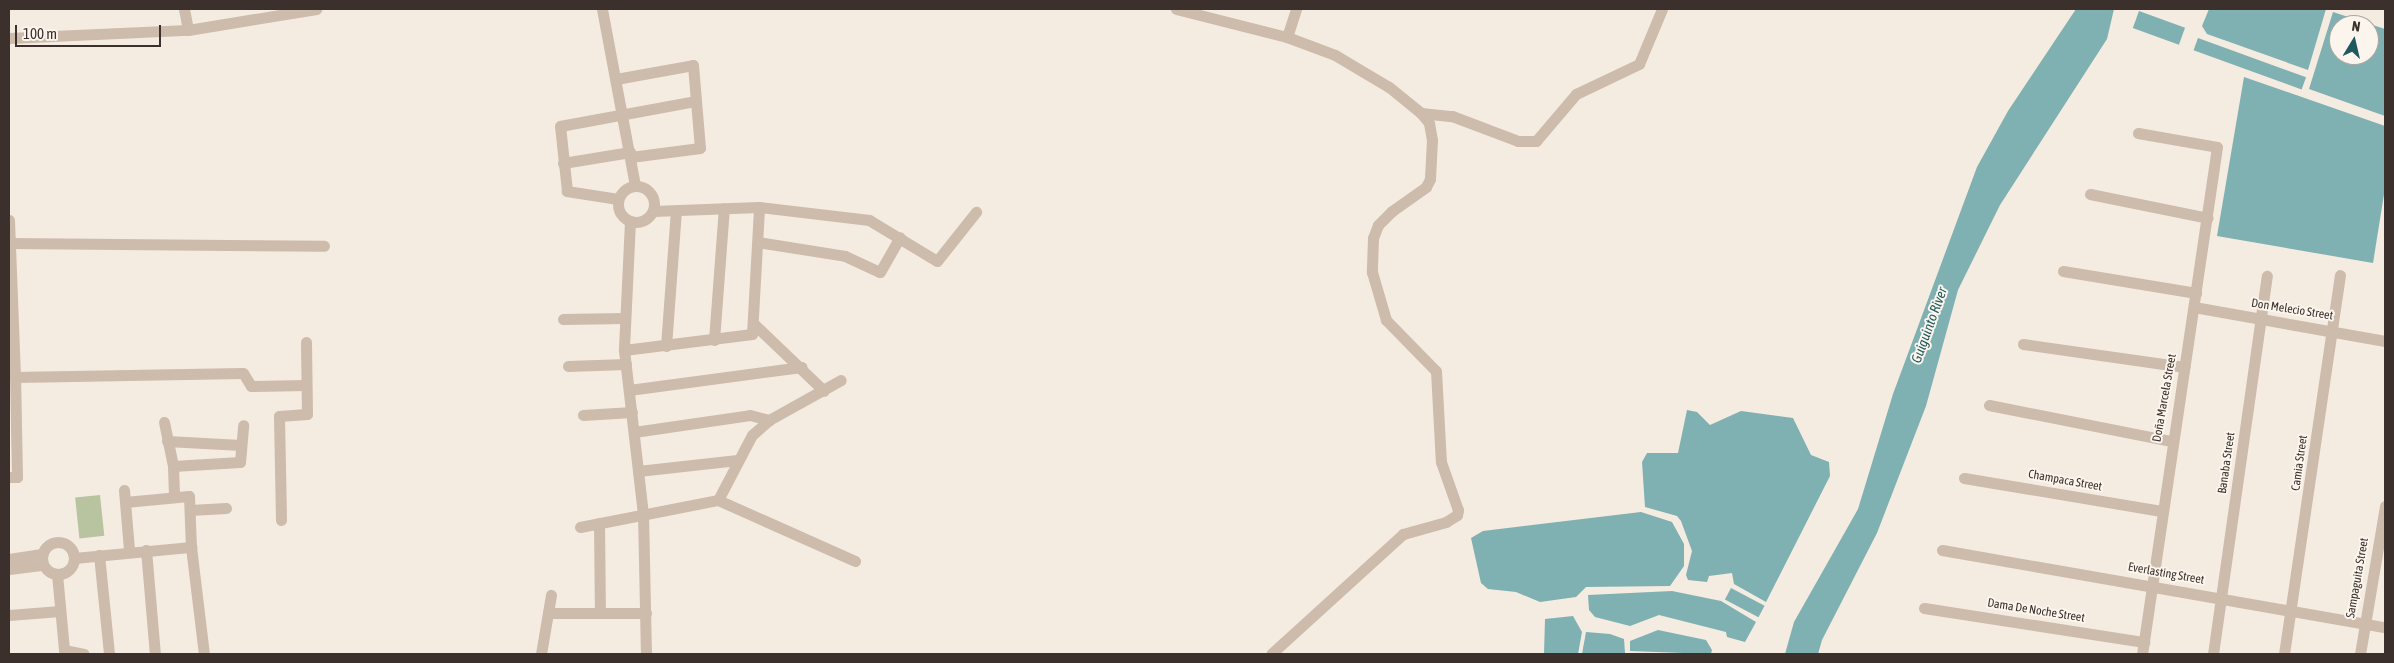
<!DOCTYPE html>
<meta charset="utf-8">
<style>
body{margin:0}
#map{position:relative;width:2394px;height:663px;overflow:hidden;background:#f4ebe1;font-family:"Asap Condensed",sans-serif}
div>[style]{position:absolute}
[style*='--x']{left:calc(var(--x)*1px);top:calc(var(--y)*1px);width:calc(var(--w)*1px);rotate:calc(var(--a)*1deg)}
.green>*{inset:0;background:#b8c4a0;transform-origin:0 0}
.water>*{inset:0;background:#7fb0b2;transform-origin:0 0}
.minor>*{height:11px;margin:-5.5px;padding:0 5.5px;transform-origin:5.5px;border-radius:5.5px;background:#cdbbac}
.minor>.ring{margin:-5.5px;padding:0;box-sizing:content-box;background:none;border:11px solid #cdbbac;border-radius:50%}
span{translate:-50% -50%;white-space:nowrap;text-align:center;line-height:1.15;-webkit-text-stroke:4px #fbf5ee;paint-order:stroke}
.street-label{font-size:12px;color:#3b302b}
.water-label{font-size:14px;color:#1f5a5e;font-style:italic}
.frame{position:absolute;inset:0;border:10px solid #3b302b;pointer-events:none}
.north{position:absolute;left:2329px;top:15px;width:50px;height:50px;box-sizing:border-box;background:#fbf5ee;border:1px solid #aea6a0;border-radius:50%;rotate:9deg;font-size:14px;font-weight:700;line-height:20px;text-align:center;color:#3b302b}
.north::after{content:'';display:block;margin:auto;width:18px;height:22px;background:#1f5a5e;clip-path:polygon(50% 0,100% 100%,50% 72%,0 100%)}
.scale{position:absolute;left:15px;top:25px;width:146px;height:22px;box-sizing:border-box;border:2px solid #3b302b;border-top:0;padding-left:6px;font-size:15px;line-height:18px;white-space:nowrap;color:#3b302b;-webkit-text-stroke:4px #fbf5ee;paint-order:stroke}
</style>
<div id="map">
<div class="green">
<div style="left:100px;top:495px;width:41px;height:25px;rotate:84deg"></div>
</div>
<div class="water">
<div style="clip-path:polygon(2076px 9px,2114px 9px,2107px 39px,2000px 205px,1958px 290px,1926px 406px,1877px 533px,1822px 640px,1818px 654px,1785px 654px,1794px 622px,1858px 509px,1893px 394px,1977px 167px,2008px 111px)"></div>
<div style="clip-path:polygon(2209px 9px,2326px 9px,2308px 70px,2207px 34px,2202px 26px)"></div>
<div style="left:2139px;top:11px;width:49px;height:18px;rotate:20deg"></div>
<div style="clip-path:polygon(evenodd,2333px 12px,2385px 29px,2385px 116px,2309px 89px,2333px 12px,2339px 25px,2369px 25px,2369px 55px,2339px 55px,2339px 25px)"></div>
<div style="left:2198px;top:38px;width:115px;height:13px;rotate:20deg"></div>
<div style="clip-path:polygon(2244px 77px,2385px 126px,2385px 188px,2373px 263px,2217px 236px)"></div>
<div style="clip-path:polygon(1687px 410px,1697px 412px,1710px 425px,1741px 411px,1793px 418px,1811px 455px,1829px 462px,1830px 476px,1766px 602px,1734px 584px,1732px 573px,1709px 576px,1707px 582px,1688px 580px,1686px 575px,1692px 551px,1681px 521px,1677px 516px,1645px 507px,1642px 462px,1647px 453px,1678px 453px)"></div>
<div style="clip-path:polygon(1641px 512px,1672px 522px,1684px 544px,1684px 566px,1670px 586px,1586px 587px,1576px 597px,1540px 602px,1516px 592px,1488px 589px,1481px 583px,1471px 538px,1483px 531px)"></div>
<div style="left:1731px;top:588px;width:38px;height:13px;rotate:28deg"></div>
<div style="clip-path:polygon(1672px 591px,1721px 601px,1756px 622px,1745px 642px,1727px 637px,1726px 632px,1659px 615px,1630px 626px,1595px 617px,1589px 610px,1588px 595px)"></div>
<div style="clip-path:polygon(1573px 616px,1582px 632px,1578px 654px,1544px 654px,1545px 619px)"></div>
<div style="clip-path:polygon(1658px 630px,1706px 640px,1712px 650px,1711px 654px,1630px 651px,1630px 641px)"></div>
<div style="clip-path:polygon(1586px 632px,1610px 634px,1624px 639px,1625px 653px,1582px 654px)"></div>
</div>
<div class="minor">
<div style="--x:184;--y:9;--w:21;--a:79"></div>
<div style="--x:602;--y:9;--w:179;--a:79.4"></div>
<div style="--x:1176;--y:9;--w:114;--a:14.2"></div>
<div style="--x:1287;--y:37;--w:51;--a:20.6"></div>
<div style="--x:1335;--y:55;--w:63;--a:30.7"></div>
<div style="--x:1389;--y:87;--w:41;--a:39.1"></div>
<div style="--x:1421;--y:113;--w:13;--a:51"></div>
<div style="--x:1429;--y:123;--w:17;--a:80"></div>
<div style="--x:1432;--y:140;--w:39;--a:93"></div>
<div style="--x:1430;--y:179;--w:9;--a:117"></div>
<div style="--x:1426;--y:187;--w:42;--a:144.8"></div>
<div style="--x:1392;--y:211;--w:20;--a:135"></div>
<div style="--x:1378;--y:225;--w:14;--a:111"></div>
<div style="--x:1373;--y:238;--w:34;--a:92"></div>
<div style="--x:1372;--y:272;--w:50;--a:73.7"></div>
<div style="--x:1386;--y:320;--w:71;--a:45.6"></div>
<div style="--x:1436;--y:371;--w:91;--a:86.9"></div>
<div style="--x:1441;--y:462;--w:51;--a:70.5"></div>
<div style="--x:1458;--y:510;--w:5;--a:101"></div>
<div style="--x:1457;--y:515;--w:13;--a:148"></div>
<div style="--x:1446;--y:522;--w:45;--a:164.4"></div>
<div style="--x:1403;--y:534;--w:178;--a:137.7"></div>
<div style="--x:1287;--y:37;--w:29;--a:-72"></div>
<div style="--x:9;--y:38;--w:179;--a:-2.6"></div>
<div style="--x:188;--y:30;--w:130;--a:-9.3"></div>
<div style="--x:616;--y:79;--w:78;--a:-10.3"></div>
<div style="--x:693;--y:65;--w:83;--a:85.2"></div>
<div style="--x:700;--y:148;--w:70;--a:172.6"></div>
<div style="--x:1421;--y:113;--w:31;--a:6"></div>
<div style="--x:1452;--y:116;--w:71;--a:20.7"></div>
<div style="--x:1518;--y:141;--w:18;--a:0"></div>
<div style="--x:1536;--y:141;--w:62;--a:-49.6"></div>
<div style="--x:1576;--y:94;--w:70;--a:-25.5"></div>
<div style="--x:1639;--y:64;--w:60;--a:-67.3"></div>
<div style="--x:2138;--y:133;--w:80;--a:10"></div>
<div style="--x:2217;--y:147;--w:513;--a:98.41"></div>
<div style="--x:563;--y:163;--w:68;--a:-9.3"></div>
<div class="ring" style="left:618px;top:186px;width:25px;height:25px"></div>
<div style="--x:2090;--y:194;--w:120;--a:11.5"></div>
<div style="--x:618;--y:199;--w:52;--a:-171.1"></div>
<div style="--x:567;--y:191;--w:65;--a:-96.1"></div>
<div style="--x:560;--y:126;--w:137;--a:-10.5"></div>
<div style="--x:653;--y:211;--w:106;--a:-2.2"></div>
<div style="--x:759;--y:207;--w:111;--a:6.7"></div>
<div style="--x:869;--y:220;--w:79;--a:31.1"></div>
<div style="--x:937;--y:261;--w:63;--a:-51.5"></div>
<div style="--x:9;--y:220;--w:157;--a:87.8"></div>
<div style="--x:15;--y:377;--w:228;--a:-1"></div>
<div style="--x:243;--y:373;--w:15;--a:58"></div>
<div style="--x:251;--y:386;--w:55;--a:-1"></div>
<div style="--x:630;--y:221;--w:129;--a:92.7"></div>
<div style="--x:624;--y:350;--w:164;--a:83.4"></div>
<div style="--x:643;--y:513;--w:141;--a:88.8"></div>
<div style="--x:758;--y:242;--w:88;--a:9.1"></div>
<div style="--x:845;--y:256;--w:38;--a:25"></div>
<div style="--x:880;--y:272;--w:40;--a:-60.3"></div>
<div style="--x:9;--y:243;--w:315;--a:0.5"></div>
<div style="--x:2063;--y:271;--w:135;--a:9.4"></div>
<div style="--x:2194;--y:307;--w:194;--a:10.1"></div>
<div style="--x:563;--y:319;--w:61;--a:-0.9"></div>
<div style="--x:753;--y:323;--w:98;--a:43.8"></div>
<div style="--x:714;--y:340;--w:132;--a:-85.7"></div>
<div style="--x:2023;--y:344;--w:163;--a:8.1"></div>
<div style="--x:666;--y:346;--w:136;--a:-85.8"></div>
<div style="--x:624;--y:350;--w:129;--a:-7.1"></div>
<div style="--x:752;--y:334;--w:127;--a:-86.8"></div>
<div style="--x:568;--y:366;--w:58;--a:-2"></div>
<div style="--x:629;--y:390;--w:174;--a:-7.6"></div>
<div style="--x:1989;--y:405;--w:186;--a:11.2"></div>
<div style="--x:583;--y:415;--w:49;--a:-3.5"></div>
<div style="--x:164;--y:422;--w:45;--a:78.4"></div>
<div style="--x:173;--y:466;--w:30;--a:88"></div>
<div style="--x:634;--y:432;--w:117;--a:-8.3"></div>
<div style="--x:750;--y:415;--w:20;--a:15"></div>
<div style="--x:167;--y:441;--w:74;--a:3.1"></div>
<div style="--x:173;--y:466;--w:67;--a:-3.4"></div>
<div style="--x:240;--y:462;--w:37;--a:-85"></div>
<div style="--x:638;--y:471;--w:100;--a:-6.3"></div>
<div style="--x:9;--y:477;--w:8;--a:0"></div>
<div style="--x:17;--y:477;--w:100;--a:-91.1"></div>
<div style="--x:1964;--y:478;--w:200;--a:9.5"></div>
<div style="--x:124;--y:490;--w:60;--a:85.2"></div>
<div style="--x:718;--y:500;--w:73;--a:-62.4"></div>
<div style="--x:752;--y:435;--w:23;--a:-41"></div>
<div style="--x:769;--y:420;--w:82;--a:-29.1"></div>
<div style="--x:125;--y:502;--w:64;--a:-5.4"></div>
<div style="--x:189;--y:496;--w:51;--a:87.8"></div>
<div style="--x:191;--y:547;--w:108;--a:83.1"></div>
<div style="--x:190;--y:510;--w:36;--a:-3"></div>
<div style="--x:281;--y:520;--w:104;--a:-91.1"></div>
<div style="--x:279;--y:416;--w:28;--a:-4"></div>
<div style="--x:307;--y:414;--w:72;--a:-90.8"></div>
<div style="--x:599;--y:523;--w:90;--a:89.4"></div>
<div style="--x:580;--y:527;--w:141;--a:-11.1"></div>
<div style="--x:718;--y:500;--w:150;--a:24"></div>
<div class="ring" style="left:42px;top:542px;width:21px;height:21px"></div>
<div style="--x:146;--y:550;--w:104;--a:85.1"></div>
<div style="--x:1942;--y:550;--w:450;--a:9.9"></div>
<div style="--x:99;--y:555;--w:100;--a:84.2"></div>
<div style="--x:74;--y:558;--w:118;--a:-5.4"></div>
<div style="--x:9;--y:559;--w:33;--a:-9"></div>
<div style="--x:9;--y:569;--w:34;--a:-7"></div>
<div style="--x:57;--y:574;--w:76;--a:84.7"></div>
<div style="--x:64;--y:650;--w:20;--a:11"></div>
<div style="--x:1924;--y:608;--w:223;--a:8.8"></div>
<div style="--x:548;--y:613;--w:98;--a:0"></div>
<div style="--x:9;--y:615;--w:51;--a:-4.5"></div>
<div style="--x:541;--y:654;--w:60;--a:-80.4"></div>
<div style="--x:2213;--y:654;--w:382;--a:-81.9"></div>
<div style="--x:2284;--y:654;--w:383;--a:-81.6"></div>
<div style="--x:2360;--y:654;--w:150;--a:-80.4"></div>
</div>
<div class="street-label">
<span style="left:2292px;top:310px;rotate:9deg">Don Melecio Street</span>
<span style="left:2165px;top:398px;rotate:-80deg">Doña Marcela Street</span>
<span style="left:2227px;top:463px;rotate:-82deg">Banaba Street</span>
<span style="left:2300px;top:463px;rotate:-82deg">Camia Street</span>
<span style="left:2065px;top:481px;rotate:10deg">Champaca Street</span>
<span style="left:2166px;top:574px;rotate:10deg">Everlasting Street</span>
<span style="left:2358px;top:578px;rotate:-80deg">Sampaguita Street</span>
<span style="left:2036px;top:611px;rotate:9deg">Dama De Noche Street</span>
</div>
<div class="water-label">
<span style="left:1929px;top:325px;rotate:-70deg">Guiguinto River</span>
</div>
<div class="frame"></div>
<div class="north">N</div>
<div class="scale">100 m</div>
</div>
